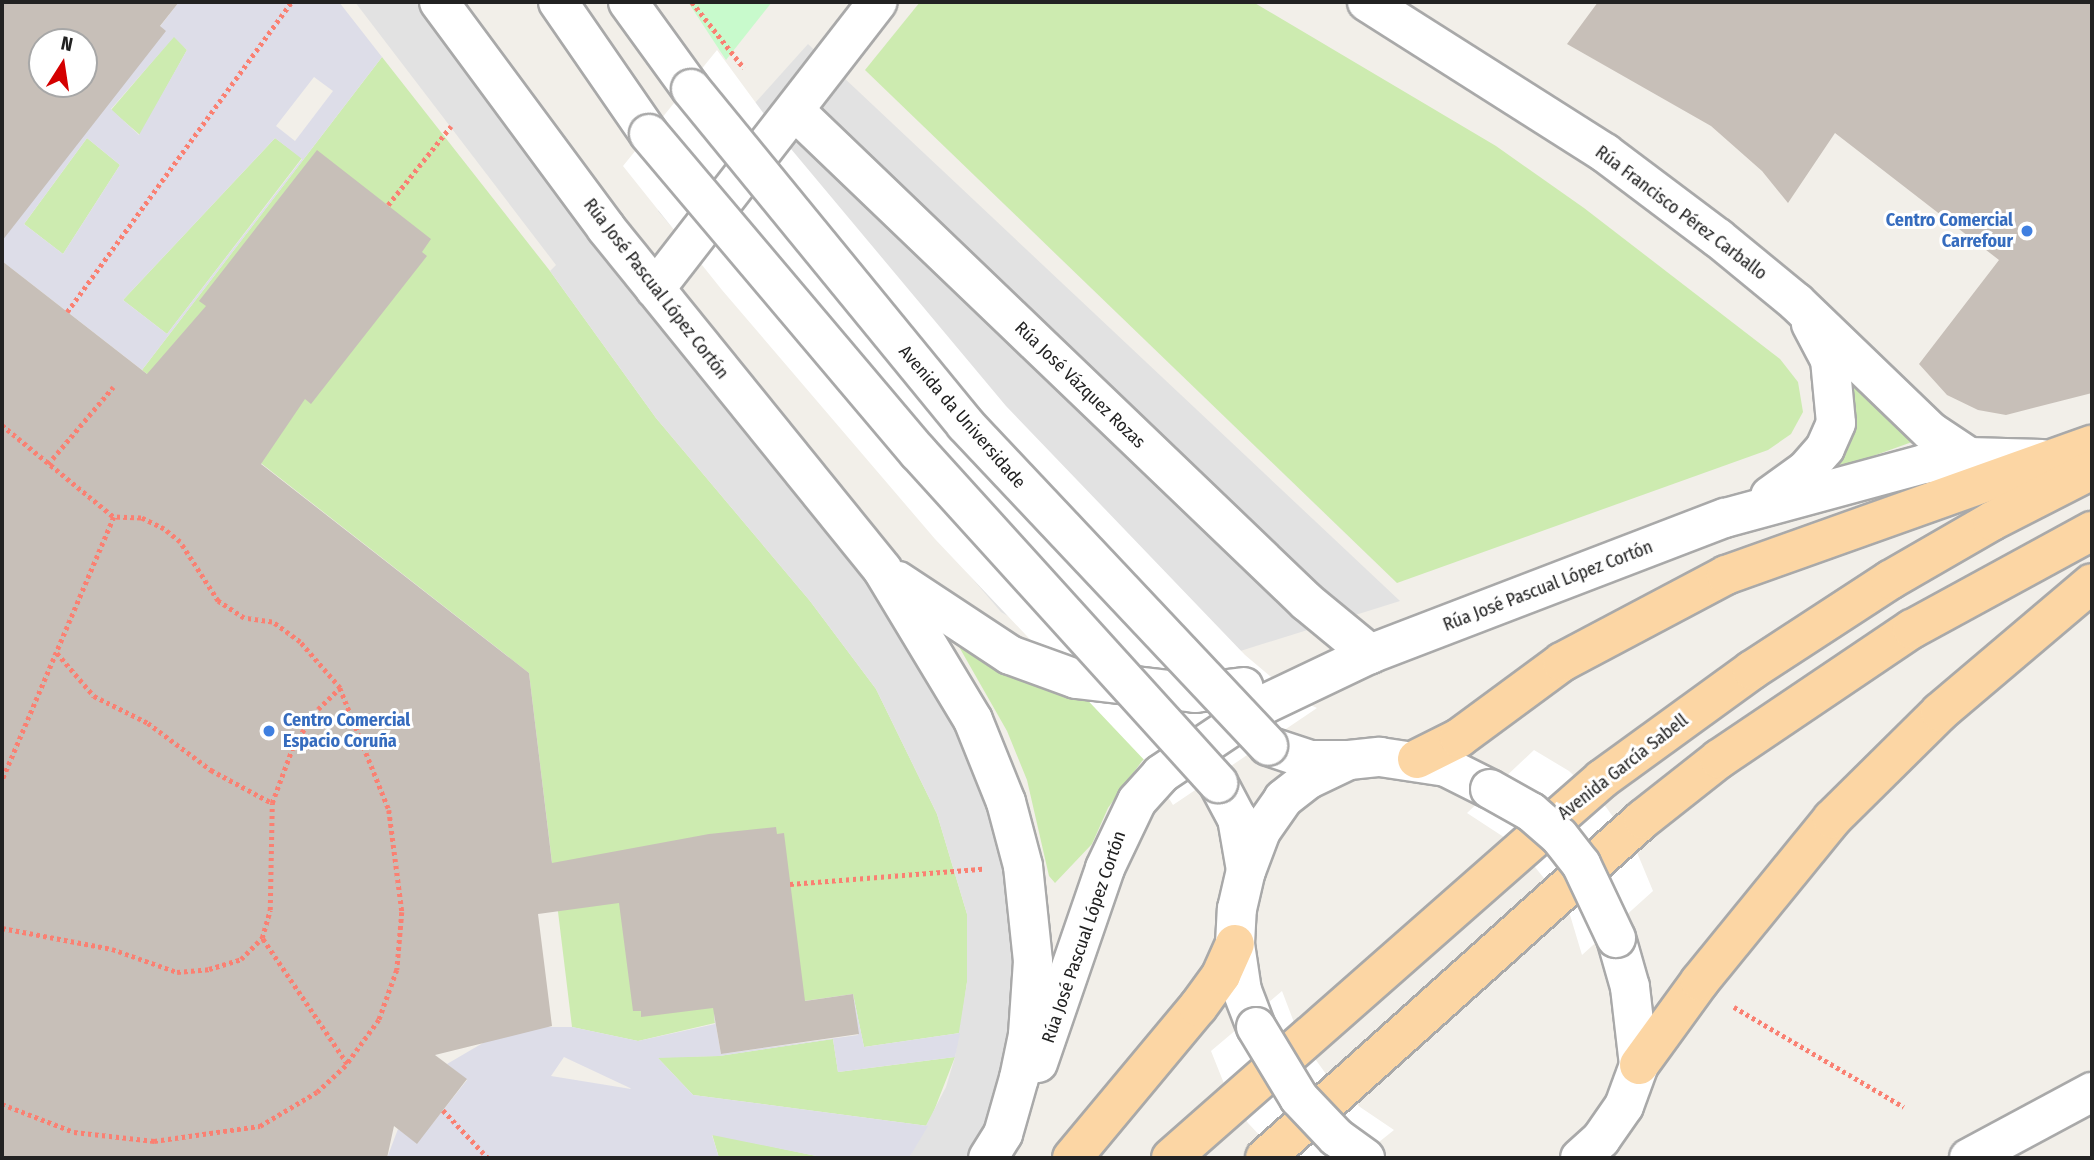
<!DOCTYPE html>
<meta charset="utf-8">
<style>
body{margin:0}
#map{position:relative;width:2094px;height:1160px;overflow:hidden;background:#f2efe9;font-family:"Fira Sans Condensed",sans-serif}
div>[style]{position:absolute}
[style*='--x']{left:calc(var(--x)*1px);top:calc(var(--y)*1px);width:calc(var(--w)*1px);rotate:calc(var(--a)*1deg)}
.grass>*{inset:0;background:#cdebb0}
.park>*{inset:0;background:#c8facc}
.parking>*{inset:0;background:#e2e2e2}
.plaza>*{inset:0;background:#dddde8}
.pier>*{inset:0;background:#fff}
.building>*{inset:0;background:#c7bfb8}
.path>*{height:4.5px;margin-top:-2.25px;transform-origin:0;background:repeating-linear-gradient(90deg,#fa8072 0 3.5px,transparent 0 7px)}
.roads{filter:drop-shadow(2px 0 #a9a9a9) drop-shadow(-2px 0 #a9a9a9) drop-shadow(0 2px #a9a9a9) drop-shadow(0 -2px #a9a9a9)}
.minor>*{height:38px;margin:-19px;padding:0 19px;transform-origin:19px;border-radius:19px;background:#fff}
.primary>*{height:38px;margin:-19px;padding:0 19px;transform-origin:19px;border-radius:19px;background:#fcd6a4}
.bridges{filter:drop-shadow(2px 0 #a9a9a9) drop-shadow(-2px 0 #a9a9a9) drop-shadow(0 2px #a9a9a9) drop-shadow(0 -2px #a9a9a9)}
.minor-bridge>*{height:38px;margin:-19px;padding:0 19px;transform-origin:19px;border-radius:19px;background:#fff}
.dots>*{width:19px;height:19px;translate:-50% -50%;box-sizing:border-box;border:4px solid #fff;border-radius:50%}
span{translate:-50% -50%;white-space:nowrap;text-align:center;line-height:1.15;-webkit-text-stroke:6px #fff;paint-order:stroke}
.street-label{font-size:18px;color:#222}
.shop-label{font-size:18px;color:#366cbe;font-weight:700}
.right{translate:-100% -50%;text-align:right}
.left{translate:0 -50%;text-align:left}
.frame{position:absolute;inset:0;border:4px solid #222;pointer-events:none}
.north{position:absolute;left:28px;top:28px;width:70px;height:70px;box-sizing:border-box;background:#fff;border:2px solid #a7a7a7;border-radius:50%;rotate:12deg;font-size:19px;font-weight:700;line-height:28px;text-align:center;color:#222}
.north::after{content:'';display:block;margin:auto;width:24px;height:32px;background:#d40000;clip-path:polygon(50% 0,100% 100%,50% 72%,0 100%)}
</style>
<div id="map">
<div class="grass">
<div style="clip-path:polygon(920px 2px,1253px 2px,1496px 146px,1584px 208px,1780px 359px,1798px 382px,1803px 412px,1791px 434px,1768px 450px,1397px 583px,865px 70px)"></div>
<div style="clip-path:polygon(174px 36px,187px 50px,140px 135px,111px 110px)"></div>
<div style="clip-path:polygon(382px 57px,550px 271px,656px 418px,810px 601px,876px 689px,937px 814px,967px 914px,967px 982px,960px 1033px,864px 1047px,853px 994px,714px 1014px,715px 1023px,638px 1041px,572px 1027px,529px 673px,142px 370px)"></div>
<div style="clip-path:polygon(87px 138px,120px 165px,63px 254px,24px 224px)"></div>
<div style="clip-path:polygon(275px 138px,302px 158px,167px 334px,123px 300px)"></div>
<div style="clip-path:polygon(1853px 368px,1912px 442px,1834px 470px,1853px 430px)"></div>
<div style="clip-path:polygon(958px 645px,1005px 665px,1195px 712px,1142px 761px,1108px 808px,1092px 844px,1055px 883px,1049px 876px,1027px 780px,1007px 731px)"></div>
<div style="clip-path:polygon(833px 1039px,838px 1072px,955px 1057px,928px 1126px,693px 1095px,657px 1057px,719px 1056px)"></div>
<div style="clip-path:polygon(712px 1134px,826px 1158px,719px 1158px)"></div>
</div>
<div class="park">
<div style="clip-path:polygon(688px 2px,772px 2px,726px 60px)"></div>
</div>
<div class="parking">
<div style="clip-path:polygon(355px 2px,439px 2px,882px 569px,1023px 866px,1030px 922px,988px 1158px,909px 1158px,946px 1087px,955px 1057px,967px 982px,967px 914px,937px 814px,876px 689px,810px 601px,656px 418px,550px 271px,556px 265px)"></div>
<div style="clip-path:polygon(808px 44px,1400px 601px,1237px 652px,1078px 657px,1001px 612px,658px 211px)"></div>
</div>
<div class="plaza">
<div style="clip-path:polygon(evenodd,179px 2px,339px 2px,382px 57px,142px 370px,2px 261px,2px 230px,179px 2px,174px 37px,187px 50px,139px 135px,111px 109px,174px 37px,179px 2px,314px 77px,333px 91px,295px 141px,276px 126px,314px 77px,179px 2px,87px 138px,120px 165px,63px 254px,24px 224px,87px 138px,179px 2px,275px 138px,302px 159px,167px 334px,123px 300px,275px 138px)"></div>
<div style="clip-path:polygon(evenodd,853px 994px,864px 1047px,960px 1033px,955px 1057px,838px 1072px,833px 1039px,719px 1056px,658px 1058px,693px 1095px,928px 1126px,909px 1158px,826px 1158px,712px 1135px,719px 1158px,387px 1158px,398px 1129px,417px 1143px,467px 1080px,447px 1064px,488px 1040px,542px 1027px,572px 1027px,638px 1041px,715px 1024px,714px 1014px,721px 1054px,858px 1035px,853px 994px,564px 1057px,630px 1088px,631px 1089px,551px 1076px,564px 1057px)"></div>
</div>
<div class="pier">
<div style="clip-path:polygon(717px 50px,781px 137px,1006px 406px,1245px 655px,1297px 699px,1317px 708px,1173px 805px,1148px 764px,935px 539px,722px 290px,623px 166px)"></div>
<div style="clip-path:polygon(1534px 750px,1569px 771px,1606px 807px,1636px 850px,1653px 891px,1582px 955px,1570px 915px,1547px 882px,1519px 847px,1467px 813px)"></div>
<div style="clip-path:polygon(1282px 991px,1300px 1038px,1326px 1074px,1360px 1107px,1394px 1130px,1359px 1158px,1281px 1158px,1248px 1123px,1225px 1086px,1211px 1051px)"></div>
</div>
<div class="building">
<div style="clip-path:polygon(evenodd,2px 2px,179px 2px,160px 26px,166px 31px,2px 241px,2px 2px,42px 42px,84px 42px,84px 84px,42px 84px,42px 42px)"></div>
<div style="clip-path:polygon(1598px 2px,2092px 2px,2092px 393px,2006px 415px,1978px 410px,1947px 395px,1919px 364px,1999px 260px,1835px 133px,1788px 203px,1762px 171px,1711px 126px,1567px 44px)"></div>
<div style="clip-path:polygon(317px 150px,431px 239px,422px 252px,427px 256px,311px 404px,305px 399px,261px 464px,529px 673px,552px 863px,709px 834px,776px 827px,777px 834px,784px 833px,805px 1001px,853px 994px,859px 1034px,721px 1054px,713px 1008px,641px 1017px,641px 1011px,633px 1011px,619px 903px,538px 914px,552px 1026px,435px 1055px,467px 1079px,417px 1144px,394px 1126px,387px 1158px,2px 1158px,2px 261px,147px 374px,206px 306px,199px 301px)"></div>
</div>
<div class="path">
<div style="--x:692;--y:2;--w:84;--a:51.8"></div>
<div style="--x:388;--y:205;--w:101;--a:-51.4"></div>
<div style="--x:67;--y:312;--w:382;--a:-54.1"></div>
<div style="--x:2;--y:425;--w:145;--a:39.4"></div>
<div style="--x:114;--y:517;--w:287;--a:113"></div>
<div style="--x:48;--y:464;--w:101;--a:-49.8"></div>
<div style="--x:57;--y:653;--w:57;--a:49.3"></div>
<div style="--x:94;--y:696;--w:60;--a:26.6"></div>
<div style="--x:148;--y:723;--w:79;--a:36.7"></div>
<div style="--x:211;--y:770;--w:69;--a:28.4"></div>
<div style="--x:340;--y:688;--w:131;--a:68.1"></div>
<div style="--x:389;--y:810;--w:103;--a:82.7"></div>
<div style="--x:402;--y:912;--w:58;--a:94.9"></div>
<div style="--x:397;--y:970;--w:53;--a:109.8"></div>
<div style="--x:379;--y:1020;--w:54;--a:126"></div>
<div style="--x:790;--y:884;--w:193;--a:-4.5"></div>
<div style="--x:2;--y:928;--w:112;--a:10.8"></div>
<div style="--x:112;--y:949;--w:69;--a:19.5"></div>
<div style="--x:177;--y:972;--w:32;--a:-5"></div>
<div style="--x:209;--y:969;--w:34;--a:-17"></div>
<div style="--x:241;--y:959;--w:30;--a:-45"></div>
<div style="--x:262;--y:938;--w:29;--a:-74"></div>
<div style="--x:270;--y:910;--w:107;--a:-88.9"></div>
<div style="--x:272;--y:803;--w:63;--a:-69.6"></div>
<div style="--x:294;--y:744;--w:42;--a:-55.6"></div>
<div style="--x:318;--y:709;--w:30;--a:-44"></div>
<div style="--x:340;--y:688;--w:61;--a:-131"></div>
<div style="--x:300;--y:642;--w:34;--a:-144"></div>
<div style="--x:272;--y:622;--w:28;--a:-172"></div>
<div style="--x:244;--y:618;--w:31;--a:-147"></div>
<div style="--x:218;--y:601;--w:70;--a:-122.8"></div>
<div style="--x:180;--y:542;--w:21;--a:-141"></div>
<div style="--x:164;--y:529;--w:25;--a:-154"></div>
<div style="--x:141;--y:518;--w:27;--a:-178"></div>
<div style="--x:1734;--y:1007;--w:197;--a:30.5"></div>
<div style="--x:2;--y:1104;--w:77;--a:21.3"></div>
<div style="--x:74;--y:1132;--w:81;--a:6.4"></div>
<div style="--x:154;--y:1141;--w:107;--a:-8.1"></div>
<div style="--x:260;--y:1126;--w:66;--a:-30.8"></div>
<div style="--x:317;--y:1092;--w:41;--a:-43"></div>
<div style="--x:347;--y:1064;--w:152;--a:-124"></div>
<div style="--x:443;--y:1110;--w:66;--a:46.8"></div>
</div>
<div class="roads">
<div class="minor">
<div style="--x:439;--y:2;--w:281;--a:53.5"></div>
<div style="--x:606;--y:228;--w:439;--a:51"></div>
<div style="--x:882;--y:569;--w:176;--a:58.9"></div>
<div style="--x:973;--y:720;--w:88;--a:68.1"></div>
<div style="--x:1006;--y:802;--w:66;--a:75.1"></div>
<div style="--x:1023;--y:866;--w:96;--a:84"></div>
<div style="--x:1033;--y:961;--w:74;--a:93.9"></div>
<div style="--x:1028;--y:1035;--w:44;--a:101.8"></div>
<div style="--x:1019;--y:1078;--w:58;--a:105.9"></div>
<div style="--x:1003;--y:1134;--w:28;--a:122"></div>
<div style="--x:558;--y:2;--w:160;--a:55.4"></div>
<div style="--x:628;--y:2;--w:107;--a:54.1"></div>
<div style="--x:1367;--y:2;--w:282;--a:32.4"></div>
<div style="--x:1605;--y:153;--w:141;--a:37"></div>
<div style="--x:1718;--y:238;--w:101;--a:39.4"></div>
<div style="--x:1796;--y:302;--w:186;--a:43.9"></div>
<div style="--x:1930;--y:431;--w:47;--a:33.7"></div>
<div style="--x:795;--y:111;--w:709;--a:43.8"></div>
<div style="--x:1307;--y:602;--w:82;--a:39.5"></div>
<div style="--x:655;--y:289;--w:363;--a:-52.2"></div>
<div style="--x:1770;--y:496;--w:44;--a:-35.8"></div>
<div style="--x:1806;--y:470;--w:29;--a:-49"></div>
<div style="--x:1825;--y:448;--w:27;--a:-66"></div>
<div style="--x:1836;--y:423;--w:63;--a:-95.4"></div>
<div style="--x:1830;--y:360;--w:41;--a:-117.8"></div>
<div style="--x:898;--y:581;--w:134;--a:33.5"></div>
<div style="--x:1010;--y:655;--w:70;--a:20"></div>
<div style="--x:1076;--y:679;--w:120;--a:6.7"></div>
<div style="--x:1195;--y:693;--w:49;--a:-7"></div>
<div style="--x:1268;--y:746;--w:44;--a:18.4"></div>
<div style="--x:1310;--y:760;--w:37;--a:0"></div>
<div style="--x:1218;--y:783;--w:40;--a:62"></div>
<div style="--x:1237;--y:818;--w:53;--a:80.2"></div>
<div style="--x:1256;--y:1027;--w:39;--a:-111"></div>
<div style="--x:1242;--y:991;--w:48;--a:-98.5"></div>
<div style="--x:1235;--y:944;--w:35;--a:-87"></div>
<div style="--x:1237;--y:909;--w:39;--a:-77"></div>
<div style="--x:1246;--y:871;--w:43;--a:-69.4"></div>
<div style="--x:1261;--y:831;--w:39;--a:-55"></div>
<div style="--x:1283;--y:799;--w:33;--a:-38"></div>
<div style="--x:1309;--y:779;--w:44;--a:-25.4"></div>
<div style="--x:1349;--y:760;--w:31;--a:-6"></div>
<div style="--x:1380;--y:757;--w:67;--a:8.6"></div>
<div style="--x:1446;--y:767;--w:49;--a:26.6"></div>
<div style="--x:1038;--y:1063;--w:206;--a:-71"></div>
<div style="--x:1105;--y:868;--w:74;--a:-64.5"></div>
<div style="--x:1137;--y:801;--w:36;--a:-48"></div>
<div style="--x:1161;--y:774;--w:125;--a:-33.9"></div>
<div style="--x:1265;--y:704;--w:116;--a:-25.5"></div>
<div style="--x:1370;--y:654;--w:380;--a:-21"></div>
<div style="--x:1725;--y:518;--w:206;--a:-15.2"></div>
<div style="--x:1924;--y:464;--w:46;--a:-8.8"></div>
<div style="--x:1969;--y:457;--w:73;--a:1.6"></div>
<div style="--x:1580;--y:1158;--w:28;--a:-42"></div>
<div style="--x:1601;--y:1139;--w:40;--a:-55.1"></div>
<div style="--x:1624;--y:1106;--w:44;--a:-69.9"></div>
<div style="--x:1639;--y:1065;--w:79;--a:-96.6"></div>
<div style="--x:1630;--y:987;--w:51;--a:-105.9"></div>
<div style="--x:1969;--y:1158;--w:140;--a:-28.2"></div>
</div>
<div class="primary">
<div style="--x:1417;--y:759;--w:47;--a:-26.6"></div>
<div style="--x:1459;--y:738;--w:128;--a:-36.4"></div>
<div style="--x:1562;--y:662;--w:186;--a:-27.9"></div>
<div style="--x:1726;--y:575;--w:388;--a:-19.6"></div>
<div style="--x:1639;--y:1065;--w:104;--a:-54"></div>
<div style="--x:1700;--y:981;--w:209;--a:-50.8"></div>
<div style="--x:1832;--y:819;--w:152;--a:-44.7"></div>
<div style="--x:1940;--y:712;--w:199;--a:-40.3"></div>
<div style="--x:1072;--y:1158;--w:197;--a:-50.2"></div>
<div style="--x:1198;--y:1007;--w:39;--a:-54"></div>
<div style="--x:1221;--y:975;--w:34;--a:-66"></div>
<div style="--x:1171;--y:1158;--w:574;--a:-41.33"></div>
<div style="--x:1602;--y:779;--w:185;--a:-36"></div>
<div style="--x:1752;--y:670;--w:165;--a:-33.1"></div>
<div style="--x:1890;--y:580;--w:118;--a:-30"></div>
<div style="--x:1992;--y:521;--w:112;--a:-27"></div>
<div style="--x:1265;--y:1158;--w:508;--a:-41.89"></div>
<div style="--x:1643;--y:819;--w:97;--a:-38.3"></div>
<div style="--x:1719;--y:759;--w:233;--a:-34"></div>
<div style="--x:1912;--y:629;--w:205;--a:-28.6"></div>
</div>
</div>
<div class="bridges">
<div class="minor-bridge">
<div style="--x:691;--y:89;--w:433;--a:50.7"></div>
<div style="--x:965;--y:424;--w:442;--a:46.7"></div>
<div style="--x:649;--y:134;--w:417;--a:49.8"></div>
<div style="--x:918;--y:452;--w:447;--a:47.8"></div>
<div style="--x:1490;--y:789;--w:47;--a:29.3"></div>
<div style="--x:1531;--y:812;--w:37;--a:41"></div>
<div style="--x:1559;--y:836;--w:36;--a:52"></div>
<div style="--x:1581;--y:864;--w:82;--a:64.7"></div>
<div style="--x:1256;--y:1027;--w:83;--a:58.8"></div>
<div style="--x:1299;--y:1098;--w:54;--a:46.5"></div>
<div style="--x:1336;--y:1137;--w:36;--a:36"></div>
</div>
</div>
<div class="dots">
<div style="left:2027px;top:231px;background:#3f7fe0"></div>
<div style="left:269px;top:731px;background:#3f7fe0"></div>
</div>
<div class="street-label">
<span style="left:1681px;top:213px;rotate:37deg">Rúa Francisco Pérez Carballo</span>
<span style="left:656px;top:289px;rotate:52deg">Rúa José Pascual López Cortón</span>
<span style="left:1080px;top:385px;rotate:44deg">Rúa José Vázquez Rozas</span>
<span style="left:962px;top:417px;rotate:49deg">Avenida da Universidade</span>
<span style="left:1548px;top:586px;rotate:-21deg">Rúa José Pascual López Cortón</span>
<span style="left:1623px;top:767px;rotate:-38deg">Avenida García Sabell</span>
<span style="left:1084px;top:937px;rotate:-71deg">Rúa José Pascual López Cortón</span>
</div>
<div class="shop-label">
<span class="right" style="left:2013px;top:231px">Centro Comercial<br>Carrefour</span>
<span class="left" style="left:283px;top:731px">Centro Comercial<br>Espacio Coruña</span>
</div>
<div class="frame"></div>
<div class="north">N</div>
</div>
